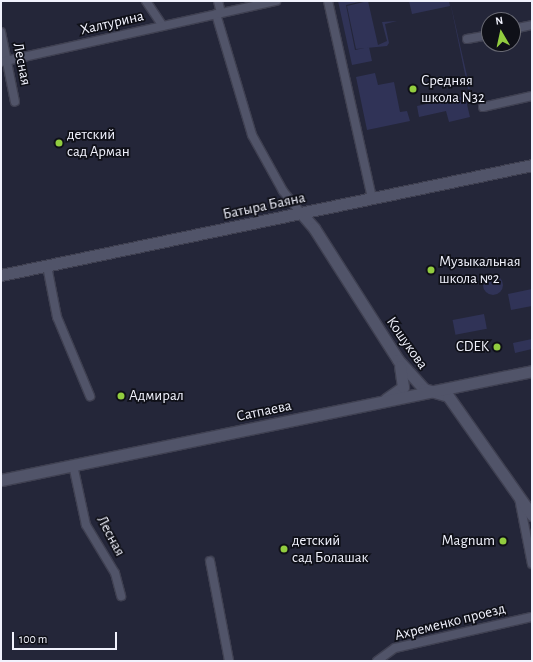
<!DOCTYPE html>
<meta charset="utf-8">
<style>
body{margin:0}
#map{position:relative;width:533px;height:662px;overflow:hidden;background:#242639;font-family:"Alegreya Sans",sans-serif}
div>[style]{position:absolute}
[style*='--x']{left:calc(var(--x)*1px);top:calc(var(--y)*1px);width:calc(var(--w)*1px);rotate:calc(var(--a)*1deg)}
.green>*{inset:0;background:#303357;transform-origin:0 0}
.round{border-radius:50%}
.roads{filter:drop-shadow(1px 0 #3f4051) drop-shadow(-1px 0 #3f4051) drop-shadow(0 1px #3f4051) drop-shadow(0 -1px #3f4051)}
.street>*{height:8px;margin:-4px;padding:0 4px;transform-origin:4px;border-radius:4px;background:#515469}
.secondary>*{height:11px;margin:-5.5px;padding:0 5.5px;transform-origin:5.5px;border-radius:5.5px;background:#515469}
.dots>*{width:11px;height:11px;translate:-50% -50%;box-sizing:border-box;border:2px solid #0f1018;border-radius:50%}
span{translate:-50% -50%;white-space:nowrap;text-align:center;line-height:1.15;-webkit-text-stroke:3.5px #0f1018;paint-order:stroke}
.street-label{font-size:15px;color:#f1f2fd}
.poi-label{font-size:15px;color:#f1f2fd}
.left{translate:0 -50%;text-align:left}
.right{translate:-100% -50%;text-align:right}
.frame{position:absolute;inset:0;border:2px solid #f1f2fd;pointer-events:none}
.north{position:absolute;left:481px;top:12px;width:40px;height:40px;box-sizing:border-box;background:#0f1018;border:1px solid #696a74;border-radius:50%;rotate:351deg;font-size:11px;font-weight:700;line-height:16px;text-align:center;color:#f1f2fd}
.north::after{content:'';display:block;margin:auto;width:14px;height:18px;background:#92cd3f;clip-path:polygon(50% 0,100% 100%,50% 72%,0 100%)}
.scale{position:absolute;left:12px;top:632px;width:105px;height:18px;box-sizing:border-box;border:2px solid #f1f2fd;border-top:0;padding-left:5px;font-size:12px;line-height:14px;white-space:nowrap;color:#f1f2fd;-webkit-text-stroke:3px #0f1018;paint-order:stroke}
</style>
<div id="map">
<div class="green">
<div style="clip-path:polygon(338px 1px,363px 1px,346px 5px,355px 50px,369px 47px,372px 61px,352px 65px)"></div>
<div style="clip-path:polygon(368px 1px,378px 45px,387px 41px,382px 22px,397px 21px,385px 24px,389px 43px,387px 46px,356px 49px,347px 6px)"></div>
<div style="clip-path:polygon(409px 1px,449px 1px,450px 6px,412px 14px)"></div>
<div style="clip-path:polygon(450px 1px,470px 89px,468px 89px)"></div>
<div style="clip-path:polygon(375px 73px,378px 85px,394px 82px,400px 112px,407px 111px,410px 121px,367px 130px,356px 77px)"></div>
<div style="clip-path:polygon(465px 96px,470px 117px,449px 122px,446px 111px,419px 117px,417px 106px)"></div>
<div class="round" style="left:483px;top:275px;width:20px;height:20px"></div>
<div style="clip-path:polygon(532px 289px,532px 306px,511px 310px,508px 294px)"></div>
<div style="left:484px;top:314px;width:15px;height:32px;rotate:79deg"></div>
<div style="clip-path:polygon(532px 339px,532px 349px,515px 353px,513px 343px)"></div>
</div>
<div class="roads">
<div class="street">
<div style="--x:146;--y:1;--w:30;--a:56"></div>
<div style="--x:218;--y:1;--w:12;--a:76"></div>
<div style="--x:328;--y:1;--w:202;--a:77.4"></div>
<div style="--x:216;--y:14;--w:126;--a:73.4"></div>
<div style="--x:252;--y:135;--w:64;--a:61"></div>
<div style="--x:283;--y:191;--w:28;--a:51"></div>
<div style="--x:513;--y:29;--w:19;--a:-12"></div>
<div style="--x:1;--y:32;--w:71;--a:78.7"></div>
<div style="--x:467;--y:39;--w:22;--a:-10"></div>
<div style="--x:1;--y:62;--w:282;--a:-12.5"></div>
<div style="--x:483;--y:107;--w:50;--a:-12.7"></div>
<div style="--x:47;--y:266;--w:52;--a:78.9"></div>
<div style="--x:57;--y:317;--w:86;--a:67.3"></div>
<div style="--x:73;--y:465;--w:61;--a:77.8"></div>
<div style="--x:86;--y:525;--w:56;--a:58.9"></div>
<div style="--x:115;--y:573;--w:24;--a:75"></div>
<div style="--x:519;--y:498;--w:67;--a:78.9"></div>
<div style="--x:210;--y:561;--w:102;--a:79.2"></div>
<div style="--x:377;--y:661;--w:22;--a:-36"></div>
<div style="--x:395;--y:648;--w:140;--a:-12.8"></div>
</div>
<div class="secondary">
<div style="--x:301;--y:213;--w:20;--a:49"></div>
<div style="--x:314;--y:228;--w:156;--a:57.5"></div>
<div style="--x:398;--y:360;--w:39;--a:48"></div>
<div style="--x:424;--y:389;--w:25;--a:16"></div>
<div style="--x:448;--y:396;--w:146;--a:54.8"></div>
<div style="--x:1;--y:275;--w:542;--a:-11.7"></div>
<div style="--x:386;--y:399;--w:21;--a:-35"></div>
<div style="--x:403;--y:387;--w:21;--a:-98"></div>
<div style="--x:1;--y:480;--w:542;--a:-11.6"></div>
</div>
</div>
<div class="dots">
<div style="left:413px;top:89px;background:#92cd3f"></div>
<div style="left:59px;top:143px;background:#92cd3f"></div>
<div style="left:431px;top:270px;background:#92cd3f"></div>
<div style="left:497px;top:347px;background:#92cd3f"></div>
<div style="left:121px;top:396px;background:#92cd3f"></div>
<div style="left:503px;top:541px;background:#92cd3f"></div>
<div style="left:284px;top:549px;background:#92cd3f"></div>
</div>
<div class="street-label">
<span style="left:112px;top:23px;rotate:-13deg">Халтурина</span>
<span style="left:22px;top:64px;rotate:79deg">Лесная</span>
<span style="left:264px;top:206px;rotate:-12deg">Батыра Баяна</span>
<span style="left:407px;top:343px;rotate:55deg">Кошукова</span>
<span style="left:264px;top:411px;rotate:-12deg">Сатпаева</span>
<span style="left:111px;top:536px;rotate:62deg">Лесная</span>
<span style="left:450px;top:622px;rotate:-14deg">Ахременко проезд</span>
</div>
<div class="poi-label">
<span class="left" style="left:421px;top:89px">Средняя<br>школа N32</span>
<span class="left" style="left:67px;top:143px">детский<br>сад Арман</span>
<span class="left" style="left:439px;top:270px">Музыкальная<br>школа №2</span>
<span class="right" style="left:489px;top:347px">CDEK</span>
<span class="left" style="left:129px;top:396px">Адмирал</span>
<span class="left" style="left:292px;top:549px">детский<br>сад Болашак</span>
<span class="right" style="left:495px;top:541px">Magnum</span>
</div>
<div class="frame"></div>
<div class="north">N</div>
<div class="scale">100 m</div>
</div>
